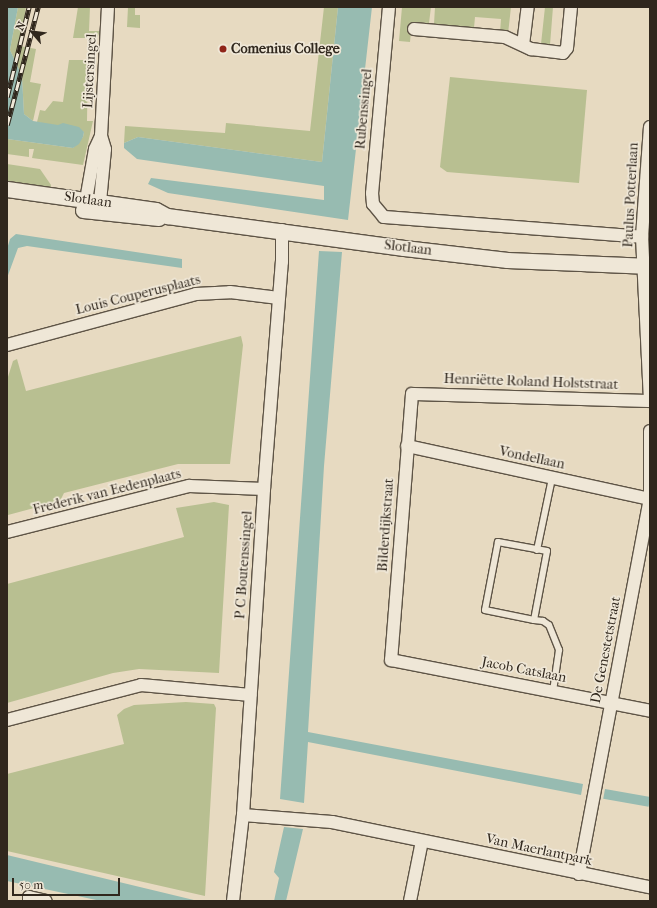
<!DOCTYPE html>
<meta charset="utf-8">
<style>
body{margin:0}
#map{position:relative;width:657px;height:908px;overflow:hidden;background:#e7dac1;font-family:"IM FELL French Canon",serif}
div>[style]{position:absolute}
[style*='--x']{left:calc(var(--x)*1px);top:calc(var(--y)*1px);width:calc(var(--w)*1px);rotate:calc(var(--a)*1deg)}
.green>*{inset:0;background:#b8bf91}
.water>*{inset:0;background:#97bbb1;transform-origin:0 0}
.roads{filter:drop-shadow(1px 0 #5e5446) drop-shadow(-1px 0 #5e5446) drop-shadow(0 1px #5e5446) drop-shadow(0 -1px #5e5446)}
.service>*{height:6px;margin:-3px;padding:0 3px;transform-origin:3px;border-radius:3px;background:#efe7d7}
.minor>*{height:12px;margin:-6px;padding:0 6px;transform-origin:6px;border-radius:6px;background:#efe7d7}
.tertiary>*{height:15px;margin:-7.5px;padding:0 7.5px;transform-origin:7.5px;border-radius:7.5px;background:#efe7d7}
.rail>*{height:4.5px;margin-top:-2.25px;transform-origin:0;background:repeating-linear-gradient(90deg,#efe7d7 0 9px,#30271d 0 18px);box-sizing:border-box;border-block:1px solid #30271d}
.dots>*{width:11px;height:11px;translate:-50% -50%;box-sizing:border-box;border:2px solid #efe7d7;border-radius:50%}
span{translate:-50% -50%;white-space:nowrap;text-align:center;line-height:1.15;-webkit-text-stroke:3.5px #efe7d7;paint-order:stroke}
.poi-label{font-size:14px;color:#30271d;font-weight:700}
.left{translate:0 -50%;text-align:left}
.street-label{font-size:14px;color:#30271d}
.frame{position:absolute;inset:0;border:8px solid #30271d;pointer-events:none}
.north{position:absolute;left:12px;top:12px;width:40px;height:40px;-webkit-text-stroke:3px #efe7d7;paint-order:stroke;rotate:298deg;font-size:11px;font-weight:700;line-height:16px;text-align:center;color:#30271d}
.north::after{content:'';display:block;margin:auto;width:14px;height:18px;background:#30271d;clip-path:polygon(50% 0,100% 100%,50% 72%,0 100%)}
.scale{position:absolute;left:12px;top:878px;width:108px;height:18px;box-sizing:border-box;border:2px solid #30271d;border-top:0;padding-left:5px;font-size:12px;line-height:14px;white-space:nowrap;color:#30271d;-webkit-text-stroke:3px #efe7d7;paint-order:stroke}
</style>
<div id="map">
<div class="green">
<div style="clip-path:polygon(18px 7px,26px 7px,20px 46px,36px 49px,30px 82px,41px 84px,33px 121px,24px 114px,22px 76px,10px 50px)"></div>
<div style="clip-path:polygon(78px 7px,90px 7px,89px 31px,100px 31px,97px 38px,73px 38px)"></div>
<div style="clip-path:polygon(128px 7px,135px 7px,135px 15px,140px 15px,140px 28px,127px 27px)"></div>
<div style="clip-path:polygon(324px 7px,338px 7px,322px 162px,138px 137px,124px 143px,125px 126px,225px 133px,226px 123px,310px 131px)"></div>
<div style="clip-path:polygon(402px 7px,431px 7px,429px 23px,412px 22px,410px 42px,399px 41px)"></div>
<div style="clip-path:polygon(435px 7px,511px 7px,508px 34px,500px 33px,501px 19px,475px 17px,474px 28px,434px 24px)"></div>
<div style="clip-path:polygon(545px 7px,553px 7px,550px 45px,561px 48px,530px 43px,541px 44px)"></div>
<div style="clip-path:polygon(69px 60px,88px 60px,87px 121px,93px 121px,83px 165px,32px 158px,34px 149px,29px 149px,29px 157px,7px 154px,7px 139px,73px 148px,83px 137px,84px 132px,37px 122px,40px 110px,45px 111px,53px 101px,63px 102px)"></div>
<div style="clip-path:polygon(450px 77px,587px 90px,579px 183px,447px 172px,440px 167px)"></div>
<div style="clip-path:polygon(7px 164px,40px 169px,51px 185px,50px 190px,7px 185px)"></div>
<div style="clip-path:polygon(241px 336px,243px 345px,230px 464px,178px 464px,64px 493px,60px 501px,8px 515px,7px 380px,13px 361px,17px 359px,26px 391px)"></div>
<div style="clip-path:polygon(214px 502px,229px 505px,219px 673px,139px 669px,113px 673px,7px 703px,7px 584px,184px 537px,176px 508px)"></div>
<div style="clip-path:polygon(186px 702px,214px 704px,216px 708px,205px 896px,7px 851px,7px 774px,124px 744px,117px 715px,124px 709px,134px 705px)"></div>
</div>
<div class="water">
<div style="clip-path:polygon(7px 7px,18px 7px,10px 50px,22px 76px,24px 114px,33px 121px,58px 125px,63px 123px,79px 127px,84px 132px,83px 137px,79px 144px,73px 148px,7px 139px)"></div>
<div style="clip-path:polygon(338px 7px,372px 7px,348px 220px,168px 193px,148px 184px,151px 178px,324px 200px,324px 186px,137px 159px,124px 148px,124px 143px,138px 137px,322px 162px)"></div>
<div style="clip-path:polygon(16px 234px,182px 259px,182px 268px,27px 246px,18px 248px,7px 278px,7px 249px,10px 239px)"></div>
<div style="clip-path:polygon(319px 251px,342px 252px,324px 466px,308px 732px,583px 784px,581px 795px,308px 742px,304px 803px,280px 799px)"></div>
<div style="left:605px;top:789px;width:46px;height:10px;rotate:10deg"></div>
<div style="clip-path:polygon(284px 827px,303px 829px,286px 901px,274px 901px,279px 878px,274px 872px)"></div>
<div style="clip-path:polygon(7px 855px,198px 901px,101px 901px,7px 881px)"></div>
</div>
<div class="roads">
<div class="service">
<div style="--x:537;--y:550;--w:74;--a:-78.2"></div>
<div style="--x:534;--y:620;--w:70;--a:-79.3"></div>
<div style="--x:547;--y:551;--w:50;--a:-169.6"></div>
<div style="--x:498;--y:542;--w:69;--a:100.8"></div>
<div style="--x:485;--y:610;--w:50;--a:11.5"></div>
<div style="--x:534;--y:620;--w:9;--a:6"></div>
<div style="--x:543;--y:621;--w:7;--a:34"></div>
<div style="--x:549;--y:625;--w:27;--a:68"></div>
<div style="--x:559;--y:650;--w:41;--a:98.3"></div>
</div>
<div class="minor">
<div style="--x:389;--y:7;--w:187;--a:95.2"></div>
<div style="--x:372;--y:193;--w:11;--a:85"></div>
<div style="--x:373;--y:204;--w:17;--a:50"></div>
<div style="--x:384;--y:217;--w:259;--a:4.4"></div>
<div style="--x:414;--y:29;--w:91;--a:5"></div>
<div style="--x:505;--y:37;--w:29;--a:25"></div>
<div style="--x:531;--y:49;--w:32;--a:7"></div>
<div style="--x:563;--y:53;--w:6;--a:-51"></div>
<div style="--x:567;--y:48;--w:41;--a:-84.4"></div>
<div style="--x:523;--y:45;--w:38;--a:-83"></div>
<div style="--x:650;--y:127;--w:110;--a:94.2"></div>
<div style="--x:642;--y:237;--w:161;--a:87.2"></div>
<div style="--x:101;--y:136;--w:14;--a:115"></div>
<div style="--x:95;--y:149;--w:52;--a:100"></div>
<div style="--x:86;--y:200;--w:12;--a:66"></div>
<div style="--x:91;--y:211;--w:13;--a:-45"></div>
<div style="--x:100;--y:202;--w:53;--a:-84.6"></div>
<div style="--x:105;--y:149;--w:14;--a:-107"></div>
<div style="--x:101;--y:136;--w:129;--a:-86.9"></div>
<div style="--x:7;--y:345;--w:196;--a:-15.1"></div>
<div style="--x:196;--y:294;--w:34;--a:-3"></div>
<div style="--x:230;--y:292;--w:49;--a:7"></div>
<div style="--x:650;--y:401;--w:238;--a:-178.3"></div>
<div style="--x:412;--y:394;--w:267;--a:94.5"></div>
<div style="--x:391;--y:660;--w:264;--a:11.1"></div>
<div style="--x:407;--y:446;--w:249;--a:12.3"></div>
<div style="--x:7;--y:532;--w:188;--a:-14.2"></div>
<div style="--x:189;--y:486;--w:75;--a:2.3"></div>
<div style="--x:7;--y:720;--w:138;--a:-14.6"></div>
<div style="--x:141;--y:685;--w:110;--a:5.2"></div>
<div style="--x:243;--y:815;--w:89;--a:4.5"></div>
<div style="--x:332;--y:822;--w:325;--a:11.6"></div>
<div style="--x:579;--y:874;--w:382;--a:-79.3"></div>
<div style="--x:650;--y:499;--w:68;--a:-90"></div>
<div style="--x:29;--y:901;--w:4;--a:-90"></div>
<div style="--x:29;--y:897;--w:17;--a:13"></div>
<div style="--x:233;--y:901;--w:87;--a:-83.4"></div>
<div style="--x:243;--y:815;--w:327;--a:-86.3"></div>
<div style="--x:264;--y:489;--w:228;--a:-85.5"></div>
<div style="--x:282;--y:262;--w:32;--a:-90"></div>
<div style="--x:410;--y:901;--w:61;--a:-78.7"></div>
</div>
<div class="tertiary">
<div style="--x:7;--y:189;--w:150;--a:8"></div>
<div style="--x:156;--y:210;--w:13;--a:29"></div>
<div style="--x:167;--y:216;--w:239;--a:7.7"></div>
<div style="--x:404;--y:248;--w:104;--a:6.6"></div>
<div style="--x:507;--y:260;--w:143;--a:2.4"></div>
<div style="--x:83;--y:210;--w:76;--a:6"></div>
</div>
</div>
<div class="rail">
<div style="--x:7;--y:97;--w:93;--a:-76.3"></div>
<div style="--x:7;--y:125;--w:122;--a:-75.3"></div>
</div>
<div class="dots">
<div style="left:223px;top:49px;background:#8f2418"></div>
</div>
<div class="poi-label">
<span class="left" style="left:231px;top:49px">Comenius College</span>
</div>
<div class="street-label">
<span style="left:90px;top:71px;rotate:-87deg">Lijstersingel</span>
<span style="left:364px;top:109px;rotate:-85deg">Rubenssingel</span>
<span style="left:631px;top:195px;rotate:-87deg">Paulus Potterlaan</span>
<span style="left:88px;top:200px;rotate:8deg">Slotlaan</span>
<span style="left:408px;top:248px;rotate:7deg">Slotlaan</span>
<span style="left:138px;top:295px;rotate:-14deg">Louis Couperusplaats</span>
<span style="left:531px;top:382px;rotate:2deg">Henriëtte Roland Holststraat</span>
<span style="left:532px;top:458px;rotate:12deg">Vondellaan</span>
<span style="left:107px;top:492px;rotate:-14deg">Frederik van Eedenplaats</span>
<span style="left:386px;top:525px;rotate:-86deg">Bilderdijkstraat</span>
<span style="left:244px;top:565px;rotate:-86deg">P C Boutenssingel</span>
<span style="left:606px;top:650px;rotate:-79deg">De Genestetstraat</span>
<span style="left:524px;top:670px;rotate:11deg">Jacob Catslaan</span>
<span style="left:539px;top:850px;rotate:12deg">Van Maerlantpark</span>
</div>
<div class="frame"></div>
<div class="north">N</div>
<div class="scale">50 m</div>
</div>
